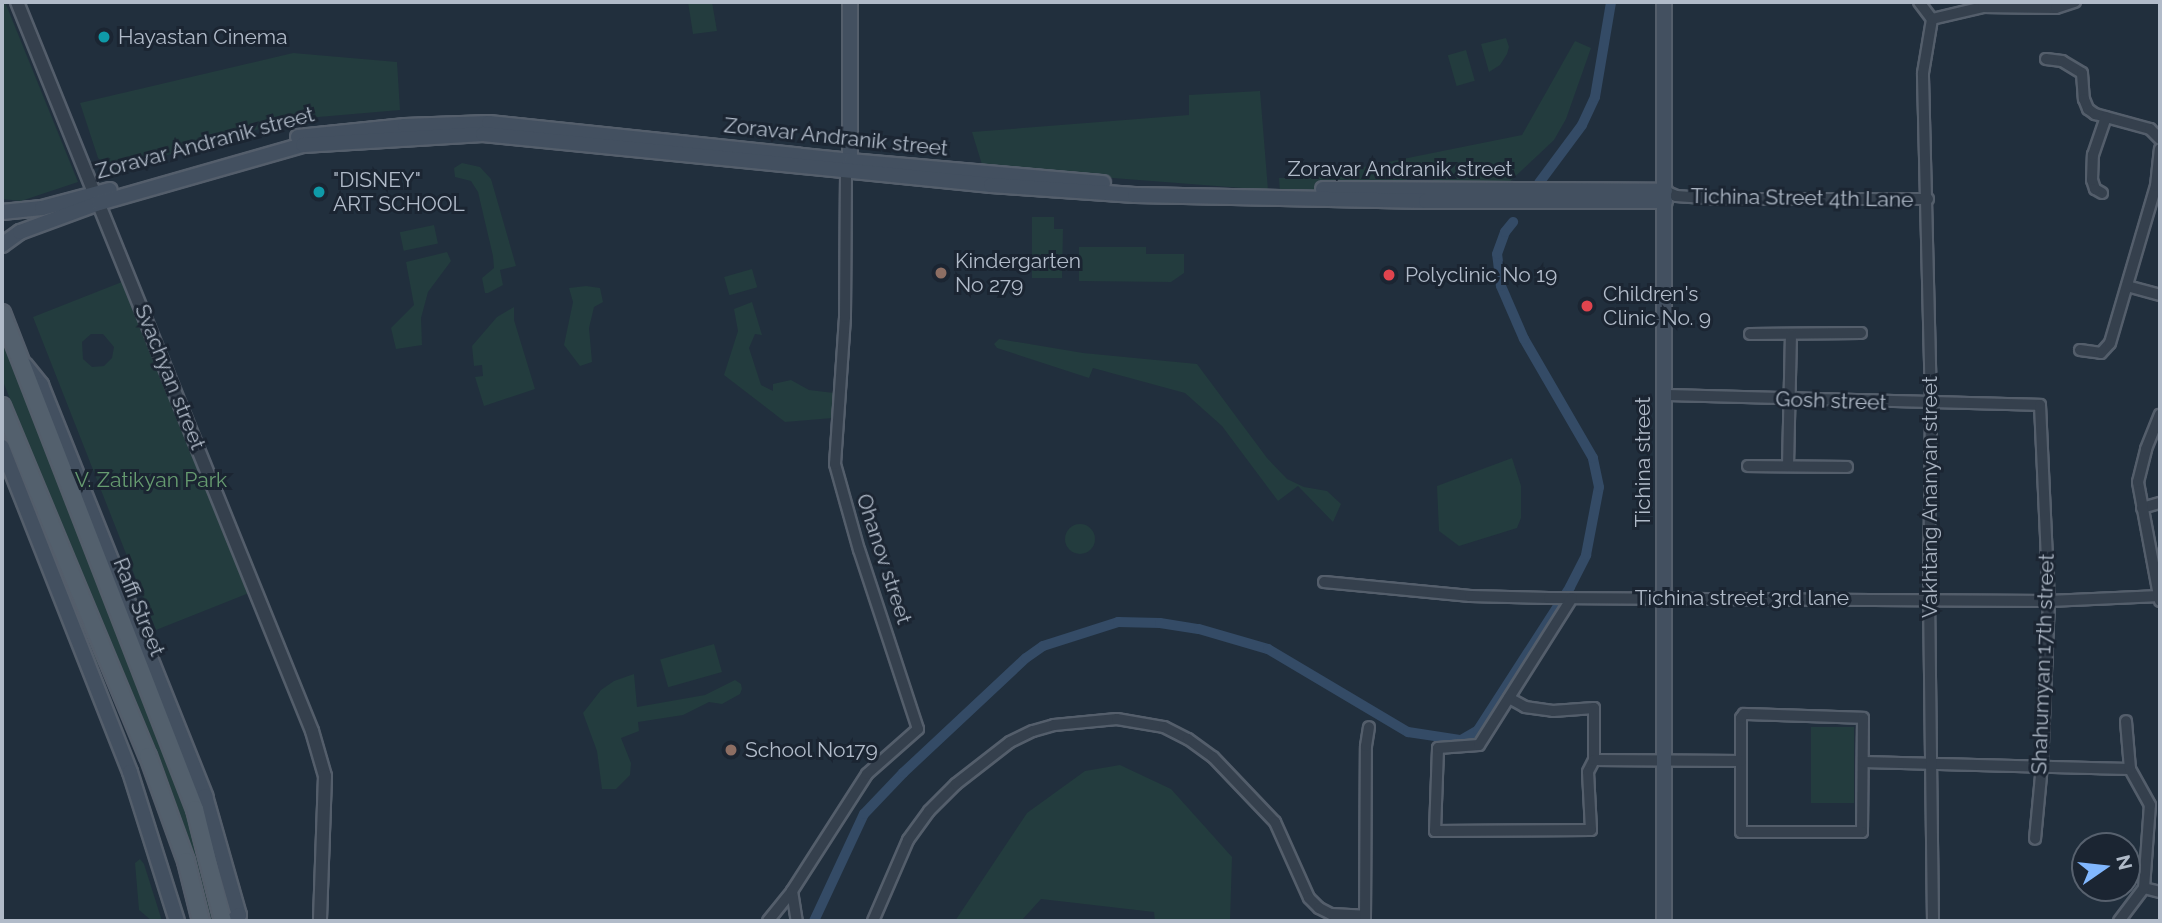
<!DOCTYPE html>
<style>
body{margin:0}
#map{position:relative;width:2162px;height:923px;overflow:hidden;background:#212f3d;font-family:Raleway,sans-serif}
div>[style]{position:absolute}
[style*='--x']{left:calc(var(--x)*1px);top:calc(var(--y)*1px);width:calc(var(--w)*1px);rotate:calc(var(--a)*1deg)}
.green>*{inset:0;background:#233c3e;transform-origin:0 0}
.round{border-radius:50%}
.canal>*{height:10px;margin:-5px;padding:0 5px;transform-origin:5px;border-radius:5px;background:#344b66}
.roads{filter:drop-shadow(2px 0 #545e6b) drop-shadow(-2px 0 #545e6b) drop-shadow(0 2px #545e6b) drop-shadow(0 -2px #545e6b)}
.minor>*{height:10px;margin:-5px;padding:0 5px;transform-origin:5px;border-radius:5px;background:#35404d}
.tertiary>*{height:12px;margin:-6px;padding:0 6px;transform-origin:6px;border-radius:6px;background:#35404d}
.secondary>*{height:14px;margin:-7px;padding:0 7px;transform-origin:7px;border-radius:7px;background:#435060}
.primary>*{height:16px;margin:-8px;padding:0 8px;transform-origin:8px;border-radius:8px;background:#53606d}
.dots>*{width:19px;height:19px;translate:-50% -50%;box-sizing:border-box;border:4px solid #1b2532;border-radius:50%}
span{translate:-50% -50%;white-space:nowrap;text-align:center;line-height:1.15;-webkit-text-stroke:6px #1b2532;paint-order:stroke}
.poi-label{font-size:21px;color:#b1bbc9}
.left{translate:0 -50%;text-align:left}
.street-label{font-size:21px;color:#b1bbc9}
.park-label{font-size:21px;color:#669b70}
.frame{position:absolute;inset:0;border:4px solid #b1bbc9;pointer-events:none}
.north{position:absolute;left:2071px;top:832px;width:70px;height:70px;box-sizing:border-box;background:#1b2532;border:2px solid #57616e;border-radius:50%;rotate:76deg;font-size:19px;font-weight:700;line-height:28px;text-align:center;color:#b1bbc9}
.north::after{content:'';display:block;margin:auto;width:24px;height:32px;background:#81b7fe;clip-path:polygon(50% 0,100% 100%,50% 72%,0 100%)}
</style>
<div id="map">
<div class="green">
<div style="clip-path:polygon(2px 2px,5px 2px,78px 182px,21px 201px,2px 199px)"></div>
<div style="clip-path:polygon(688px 2px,712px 2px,717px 31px,693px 34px)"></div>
<div style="clip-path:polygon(1506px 38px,1509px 47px,1507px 54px,1500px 65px,1489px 72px,1481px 44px)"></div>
<div style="clip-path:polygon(1575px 41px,1591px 48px,1566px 119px,1554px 140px,1503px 188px,1434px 192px,1433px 171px,1407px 171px,1407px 192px,1280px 192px,1279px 178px,1298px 178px,1363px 167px,1522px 135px)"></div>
<div style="left:1466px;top:50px;width:32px;height:19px;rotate:74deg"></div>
<div style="clip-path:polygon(293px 53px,397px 62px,400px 110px,295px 119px,164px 156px,165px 161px,115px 174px,98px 158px,80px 103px)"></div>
<div style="clip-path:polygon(1260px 91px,1268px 190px,983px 168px,972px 132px,1189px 115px,1189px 95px)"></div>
<div style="clip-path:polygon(462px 163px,480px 167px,491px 179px,516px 266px,500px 270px,503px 285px,488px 293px,485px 293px,482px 278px,494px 268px,493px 256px,478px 192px,471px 181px,455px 177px,454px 168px)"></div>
<div style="clip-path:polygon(1032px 217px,1054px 217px,1054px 229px,1063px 229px,1062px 278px,1032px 278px)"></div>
<div style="left:434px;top:225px;width:19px;height:35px;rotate:78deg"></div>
<div style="clip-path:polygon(1079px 247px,1146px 247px,1146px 254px,1184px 254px,1184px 273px,1171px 282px,1079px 281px)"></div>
<div style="clip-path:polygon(447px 252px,451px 261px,428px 292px,421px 318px,422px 345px,396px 349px,391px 328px,414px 305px,406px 262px)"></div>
<div style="left:752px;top:269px;width:19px;height:29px;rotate:74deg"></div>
<div style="clip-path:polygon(evenodd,127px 280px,249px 593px,156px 630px,33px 317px,127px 280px,91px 334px,103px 334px,114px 347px,112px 358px,104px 366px,92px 367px,83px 359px,82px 342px,91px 334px)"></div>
<div style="clip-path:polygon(586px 286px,600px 288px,603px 302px,594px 307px,589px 328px,592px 362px,580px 366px,564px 345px,573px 302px,569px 288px)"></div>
<div style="clip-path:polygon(752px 302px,762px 335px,755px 334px,749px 348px,761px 385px,773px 391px,773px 384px,791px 380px,809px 390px,834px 393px,833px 418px,785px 422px,724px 375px,738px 331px,734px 309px)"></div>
<div style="clip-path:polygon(514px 307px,514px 320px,535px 389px,484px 406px,475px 377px,483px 376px,482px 365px,474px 366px,472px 346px,497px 317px)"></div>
<div style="clip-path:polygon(2px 333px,174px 766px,219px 921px,209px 921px,184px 836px,152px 749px,2px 379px)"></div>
<div style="clip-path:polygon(999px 339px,1083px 353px,1197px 364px,1267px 458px,1287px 479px,1304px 487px,1327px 491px,1341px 504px,1333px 522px,1298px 486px,1278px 501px,1222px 426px,1185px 393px,1093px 368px,1089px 378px,997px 348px,994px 344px)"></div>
<div style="left:2px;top:417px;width:265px;height:21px;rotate:68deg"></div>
<div style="clip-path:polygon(1512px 458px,1521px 486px,1521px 518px,1517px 528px,1459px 546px,1439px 531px,1437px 486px)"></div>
<div class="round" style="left:1065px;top:524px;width:30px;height:30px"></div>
<div style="left:714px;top:644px;width:29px;height:56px;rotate:74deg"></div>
<div style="clip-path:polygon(634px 674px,637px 707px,705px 695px,735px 680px,741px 684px,742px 689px,740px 694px,722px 704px,709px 702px,683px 715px,638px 722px,639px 731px,621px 738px,631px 763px,630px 775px,616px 789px,602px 789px,597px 751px,583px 713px,601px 690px,614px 681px)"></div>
<div style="left:1811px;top:727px;width:43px;height:76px"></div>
<div style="clip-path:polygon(1120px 765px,1171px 789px,1232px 857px,1230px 921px,1155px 921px,1154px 912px,1041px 899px,1021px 921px,955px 921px,1027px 813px,1085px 771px)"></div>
<div style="clip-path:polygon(140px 859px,144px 864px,162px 921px,152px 921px,139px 910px,135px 863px)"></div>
</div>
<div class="canal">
<div style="--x:1539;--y:183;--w:72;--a:-53.4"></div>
<div style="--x:1582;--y:125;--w:31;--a:-65"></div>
<div style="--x:1595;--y:97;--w:96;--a:-80.4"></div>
<div style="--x:814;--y:921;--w:118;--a:-65"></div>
<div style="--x:864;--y:814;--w:57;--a:-46.4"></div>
<div style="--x:903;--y:773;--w:168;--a:-43.1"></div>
<div style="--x:1026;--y:658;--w:21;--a:-35"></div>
<div style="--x:1043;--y:646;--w:79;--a:-17.7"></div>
<div style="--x:1118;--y:622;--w:42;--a:1.4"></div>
<div style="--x:1160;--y:623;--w:39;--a:9"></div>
<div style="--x:1199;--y:629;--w:72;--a:16.2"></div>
<div style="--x:1268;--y:649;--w:163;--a:30.7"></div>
<div style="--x:1408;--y:732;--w:54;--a:8.6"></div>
<div style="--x:1461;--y:740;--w:20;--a:-30"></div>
<div style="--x:1478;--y:730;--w:170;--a:-57.2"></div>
<div style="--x:1570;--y:587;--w:36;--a:-63"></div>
<div style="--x:1586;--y:555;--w:69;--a:-79.2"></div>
<div style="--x:1599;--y:487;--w:30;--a:-102"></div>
<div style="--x:1593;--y:458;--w:138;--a:-120.1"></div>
<div style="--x:1524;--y:339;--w:58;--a:-113.5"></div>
<div style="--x:1501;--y:286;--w:32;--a:-97"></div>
<div style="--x:1497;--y:254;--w:23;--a:-70"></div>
<div style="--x:1505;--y:232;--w:13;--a:-51"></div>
</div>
<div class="roads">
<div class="minor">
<div style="--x:1919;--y:2;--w:21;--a:53"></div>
<div style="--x:2046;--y:59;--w:16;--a:7"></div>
<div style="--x:2062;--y:61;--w:23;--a:31"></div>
<div style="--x:2082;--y:73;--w:26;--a:86"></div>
<div style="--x:2084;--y:99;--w:11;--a:68"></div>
<div style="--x:2088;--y:109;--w:9;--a:36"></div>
<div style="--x:2095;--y:114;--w:57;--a:15.3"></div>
<div style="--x:2150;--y:129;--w:14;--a:45"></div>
<div style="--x:1665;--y:191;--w:12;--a:24"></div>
<div style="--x:1676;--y:196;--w:43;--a:4"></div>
<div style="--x:1719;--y:199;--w:209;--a:0"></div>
<div style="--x:2102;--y:193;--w:8;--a:-150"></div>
<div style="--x:2095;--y:189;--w:9;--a:-108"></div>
<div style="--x:2092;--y:180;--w:25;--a:-88"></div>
<div style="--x:2093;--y:155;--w:40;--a:-71.1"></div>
<div style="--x:2127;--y:286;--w:34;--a:15"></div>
<div style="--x:1750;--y:334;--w:111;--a:-0.5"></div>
<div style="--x:2080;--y:350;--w:21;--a:8"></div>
<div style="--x:2101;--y:353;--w:13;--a:-48"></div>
<div style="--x:2110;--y:343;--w:164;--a:-73.7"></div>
<div style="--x:2156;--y:186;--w:37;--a:-84"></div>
<div style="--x:1663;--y:395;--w:377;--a:1.5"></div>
<div style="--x:2040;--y:405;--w:196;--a:87.4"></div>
<div style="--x:2049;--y:601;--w:164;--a:92.4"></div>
<div style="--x:2042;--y:765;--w:74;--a:95.4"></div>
<div style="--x:1748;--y:466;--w:99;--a:0.6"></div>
<div style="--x:1788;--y:466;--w:132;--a:-88.7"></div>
<div style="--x:2142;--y:508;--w:19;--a:-16"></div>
<div style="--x:1324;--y:582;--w:147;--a:5.5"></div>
<div style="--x:1470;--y:596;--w:79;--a:1.5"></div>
<div style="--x:1549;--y:598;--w:500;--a:0.34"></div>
<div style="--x:2049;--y:601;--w:111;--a:-2.6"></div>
<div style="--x:2160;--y:601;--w:121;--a:-100.5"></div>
<div style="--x:2138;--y:482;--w:34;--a:-76"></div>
<div style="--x:2146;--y:449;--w:37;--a:-68"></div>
<div style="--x:1509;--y:698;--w:18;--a:29"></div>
<div style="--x:1525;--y:707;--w:28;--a:8"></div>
<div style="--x:1553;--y:711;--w:41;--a:-4.2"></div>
<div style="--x:1594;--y:708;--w:52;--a:90"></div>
<div style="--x:1594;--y:760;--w:13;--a:117"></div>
<div style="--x:1588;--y:772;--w:58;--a:87"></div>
<div style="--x:1591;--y:830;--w:156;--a:179.6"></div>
<div style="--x:1435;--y:831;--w:83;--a:-87.9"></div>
<div style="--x:1438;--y:748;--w:41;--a:-4.2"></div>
<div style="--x:1479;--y:745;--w:174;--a:-57.7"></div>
<div style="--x:1744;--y:714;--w:119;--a:1.9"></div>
<div style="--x:1863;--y:718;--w:114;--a:90.5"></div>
<div style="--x:1862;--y:832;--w:121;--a:180"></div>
<div style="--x:1741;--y:832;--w:114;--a:-90"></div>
<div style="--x:1741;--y:718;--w:5;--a:-53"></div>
<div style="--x:1594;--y:760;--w:147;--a:0.4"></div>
<div style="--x:1863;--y:762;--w:267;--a:1.5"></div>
<div style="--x:2144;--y:888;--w:16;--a:14"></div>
<div style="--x:792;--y:891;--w:30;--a:81"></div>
<div style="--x:768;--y:921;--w:38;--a:-51"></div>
<div style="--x:792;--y:891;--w:139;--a:-57.3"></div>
<div style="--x:867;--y:774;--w:68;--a:-41.4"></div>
<div style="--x:918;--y:729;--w:188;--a:-108.2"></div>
<div style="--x:859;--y:550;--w:89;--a:-105.6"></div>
<div style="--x:835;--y:464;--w:147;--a:-86.1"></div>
<div style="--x:845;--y:317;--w:147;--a:-89.6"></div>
<div style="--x:873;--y:921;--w:88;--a:-66.6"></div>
<div style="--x:908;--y:840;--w:36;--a:-54"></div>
<div style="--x:929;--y:811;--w:38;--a:-45"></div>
<div style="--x:956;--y:784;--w:68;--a:-37.9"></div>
<div style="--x:1010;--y:742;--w:25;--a:-26"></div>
<div style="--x:1033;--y:731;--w:22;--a:-16"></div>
<div style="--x:1054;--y:725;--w:63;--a:-5.4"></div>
<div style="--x:1117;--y:719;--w:48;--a:9.7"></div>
<div style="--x:1164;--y:727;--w:27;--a:27"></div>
<div style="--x:1188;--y:739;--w:31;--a:36"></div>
<div style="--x:1213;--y:757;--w:90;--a:46.4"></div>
<div style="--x:1275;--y:822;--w:83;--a:65.9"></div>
<div style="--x:1309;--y:898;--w:14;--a:45"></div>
<div style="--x:1319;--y:908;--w:13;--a:27"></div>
<div style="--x:1331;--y:914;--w:34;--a:3"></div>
<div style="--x:1365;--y:921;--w:175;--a:-89.7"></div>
<div style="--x:1366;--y:746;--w:19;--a:-81"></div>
<div style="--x:1933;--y:921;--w:323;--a:-90.7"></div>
<div style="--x:1929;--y:598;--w:194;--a:-89.4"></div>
<div style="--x:1931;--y:404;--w:331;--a:-91.4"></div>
<div style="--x:1923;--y:73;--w:55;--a:-80.5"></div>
<div style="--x:1932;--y:19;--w:52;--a:-13.2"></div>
<div style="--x:1983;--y:7;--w:73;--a:0.8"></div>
<div style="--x:2056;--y:8;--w:20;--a:-18"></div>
<div style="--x:2119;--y:921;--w:41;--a:-52.9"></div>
<div style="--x:2144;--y:888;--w:83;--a:-85.9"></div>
<div style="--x:2150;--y:805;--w:41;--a:-119.1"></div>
<div style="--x:2130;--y:769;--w:48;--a:-94.8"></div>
</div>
<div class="tertiary">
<div style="--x:17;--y:2;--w:786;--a:67.97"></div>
<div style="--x:312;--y:731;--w:47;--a:73.9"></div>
<div style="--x:325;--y:776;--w:145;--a:92"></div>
</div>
<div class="secondary">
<div style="--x:850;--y:2;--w:166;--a:90"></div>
<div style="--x:298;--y:137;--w:108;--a:-5.9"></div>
<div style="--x:405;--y:126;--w:84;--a:-2"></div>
<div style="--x:489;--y:123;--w:364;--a:6"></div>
<div style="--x:851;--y:161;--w:253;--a:5"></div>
<div style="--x:1323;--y:189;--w:342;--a:0.3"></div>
<div style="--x:2;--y:212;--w:40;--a:-5.7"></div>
<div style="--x:42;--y:208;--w:70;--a:-14.8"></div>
<div style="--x:2;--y:245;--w:22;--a:-36"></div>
<div style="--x:20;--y:232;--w:84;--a:-20.2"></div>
<div style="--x:99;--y:203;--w:212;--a:-15.9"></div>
<div style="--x:303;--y:145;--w:180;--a:-3.5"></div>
<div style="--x:483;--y:134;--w:511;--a:5.73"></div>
<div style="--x:991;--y:185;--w:144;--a:4"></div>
<div style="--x:1135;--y:195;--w:291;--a:1.2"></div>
<div style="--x:1426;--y:201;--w:239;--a:0"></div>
<div style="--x:25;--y:365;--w:26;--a:51"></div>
<div style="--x:41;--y:385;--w:443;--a:68.2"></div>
<div style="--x:205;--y:796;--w:124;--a:74.1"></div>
<div style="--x:239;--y:915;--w:9;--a:139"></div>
<div style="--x:2;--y:447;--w:349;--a:68.5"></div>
<div style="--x:130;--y:772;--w:156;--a:72.5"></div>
<div style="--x:1664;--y:921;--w:919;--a:-90"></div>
</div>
<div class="primary">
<div style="--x:2;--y:313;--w:532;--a:68.74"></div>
<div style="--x:195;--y:809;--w:115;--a:76"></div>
<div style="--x:2;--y:406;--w:379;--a:67.4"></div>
<div style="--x:148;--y:756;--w:112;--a:70.1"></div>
<div style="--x:186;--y:861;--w:62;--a:76"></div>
</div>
</div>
<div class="dots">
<div style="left:104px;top:37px;background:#0f9aa8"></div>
<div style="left:319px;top:192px;background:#0f9aa8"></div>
<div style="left:941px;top:273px;background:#8d6e63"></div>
<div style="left:1389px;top:275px;background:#e0444e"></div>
<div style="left:1587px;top:306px;background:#e0444e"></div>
<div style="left:731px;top:750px;background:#8d6e63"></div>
</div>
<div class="poi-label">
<span class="left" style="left:118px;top:37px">Hayastan Cinema</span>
<span class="left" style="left:333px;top:192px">"DISNEY"<br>ART SCHOOL</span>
<span class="left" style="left:955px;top:273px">Kindergarten<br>No 279</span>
<span class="left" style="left:1405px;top:275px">Polyclinic No 19</span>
<span class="left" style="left:1603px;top:306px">Children's<br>Clinic No. 9</span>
<span class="left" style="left:745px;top:750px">School No179</span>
</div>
<div class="street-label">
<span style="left:836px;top:137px;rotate:6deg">Zoravar Andranik street</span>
<span style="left:205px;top:143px;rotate:-15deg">Zoravar Andranik street</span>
<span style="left:1400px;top:169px">Zoravar Andranik street</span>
<span style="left:1802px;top:198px;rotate:1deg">Tichina Street 4th Lane</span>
<span style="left:170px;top:377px;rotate:68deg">Svachyan street</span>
<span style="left:1831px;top:401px;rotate:2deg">Gosh street</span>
<span style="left:1643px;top:462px;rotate:-90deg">Tichina street</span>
<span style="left:1930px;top:497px;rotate:-90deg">Vakhtang Ananyan street</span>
<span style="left:884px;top:559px;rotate:72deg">Ohanov street</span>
<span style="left:1742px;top:598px">Tichina street 3rd lane</span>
<span style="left:139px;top:607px;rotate:68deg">Raffi Street</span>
<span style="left:2043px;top:664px;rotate:-88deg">Shahumyan 17th street</span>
</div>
<div class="park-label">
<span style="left:151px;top:480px">V. Zatikyan Park</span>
</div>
<div class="frame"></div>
<div class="north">N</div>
</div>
